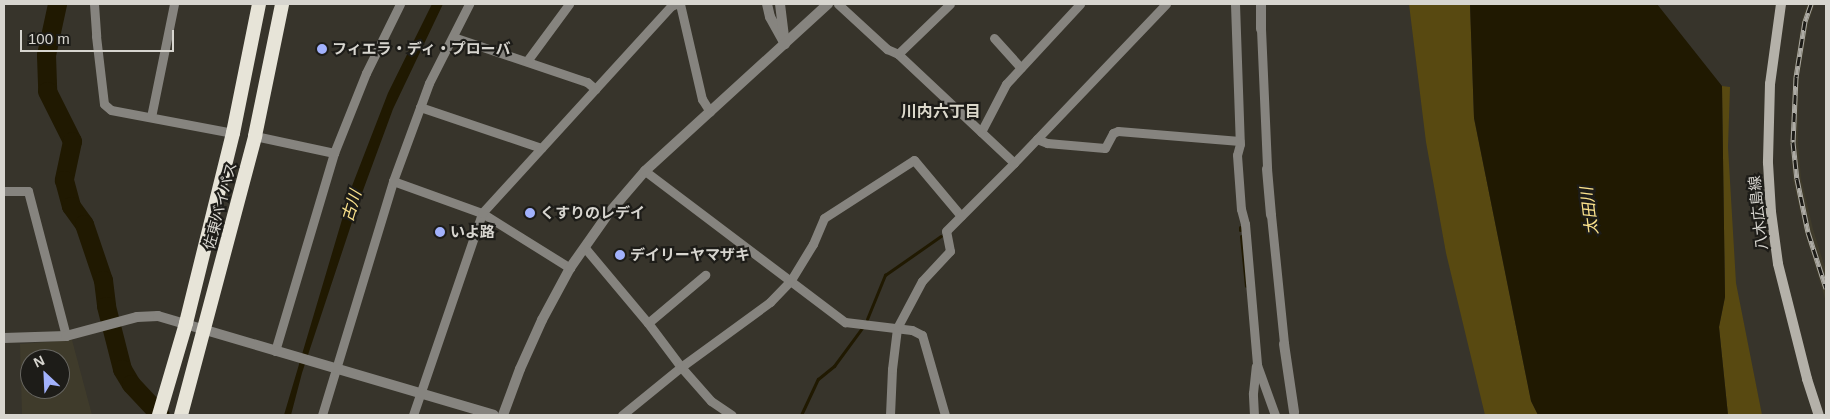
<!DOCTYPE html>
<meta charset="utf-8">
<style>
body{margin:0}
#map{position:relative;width:1830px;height:419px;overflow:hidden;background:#37342b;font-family:Arial,"Noto Sans JP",sans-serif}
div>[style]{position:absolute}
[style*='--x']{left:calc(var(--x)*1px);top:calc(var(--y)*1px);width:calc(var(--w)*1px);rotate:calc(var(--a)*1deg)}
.built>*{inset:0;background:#3f3b2b}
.green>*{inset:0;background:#584911}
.water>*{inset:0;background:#201901}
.stream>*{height:3px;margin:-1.5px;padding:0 1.5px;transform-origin:1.5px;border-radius:1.5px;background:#201901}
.river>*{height:19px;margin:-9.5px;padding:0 9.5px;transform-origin:9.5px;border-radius:9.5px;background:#201901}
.minor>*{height:9px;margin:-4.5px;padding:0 4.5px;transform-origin:4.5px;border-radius:4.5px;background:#86847f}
.tertiary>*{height:10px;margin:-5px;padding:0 5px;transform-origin:5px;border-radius:5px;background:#86847f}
.secondary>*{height:10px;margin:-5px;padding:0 5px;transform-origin:5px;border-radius:5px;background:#b4b1a9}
.trunk>*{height:14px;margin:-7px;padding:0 7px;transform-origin:7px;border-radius:7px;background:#e7e4d8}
.rail>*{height:5px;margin-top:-2.5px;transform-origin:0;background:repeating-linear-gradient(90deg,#1d1c18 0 9px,#adaba4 0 18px);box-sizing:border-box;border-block:1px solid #adaba4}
.dots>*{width:14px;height:14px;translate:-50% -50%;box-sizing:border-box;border:2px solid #1d1c18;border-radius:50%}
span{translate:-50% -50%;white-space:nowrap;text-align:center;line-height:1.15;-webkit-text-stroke:4.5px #1d1c18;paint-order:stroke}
.poi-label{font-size:15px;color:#d7d5cf;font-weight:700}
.left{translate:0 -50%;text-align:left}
.street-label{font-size:15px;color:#d7d5cf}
.neighbourhood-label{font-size:16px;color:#dbd8cb;font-weight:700}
.water-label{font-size:16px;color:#fce38d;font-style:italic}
.frame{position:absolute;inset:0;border:5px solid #d7d5cf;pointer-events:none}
.north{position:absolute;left:20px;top:349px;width:50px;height:50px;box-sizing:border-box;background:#1d1c18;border:1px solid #676661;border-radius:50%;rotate:335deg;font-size:14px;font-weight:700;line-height:20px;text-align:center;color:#d7d5cf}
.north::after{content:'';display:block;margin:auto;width:18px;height:22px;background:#a2b2fd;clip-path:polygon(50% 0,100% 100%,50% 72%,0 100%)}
.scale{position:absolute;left:20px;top:30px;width:154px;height:22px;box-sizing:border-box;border:2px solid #d7d5cf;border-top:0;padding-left:6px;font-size:15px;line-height:18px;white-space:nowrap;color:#d7d5cf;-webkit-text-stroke:4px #1d1c18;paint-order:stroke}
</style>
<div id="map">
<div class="built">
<div style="clip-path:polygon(1807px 4px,1815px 4px,1809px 21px,1799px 77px,1798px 141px,1801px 178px,1813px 229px,1826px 271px,1826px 302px,1805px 233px,1793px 180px,1790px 142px,1793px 77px,1802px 20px)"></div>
<div style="clip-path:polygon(evenodd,72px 340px,92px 415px,22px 415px,20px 344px,72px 340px,30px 359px,60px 359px,60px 389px,30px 389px,30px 359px)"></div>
</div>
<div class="green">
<div style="clip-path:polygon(1409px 4px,1470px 4px,1474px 118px,1531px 401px,1538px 415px,1485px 415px,1446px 253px,1426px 142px)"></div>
<div style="clip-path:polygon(1722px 86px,1730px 87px,1728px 147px,1736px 283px,1762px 415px,1728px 415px,1719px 327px,1725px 297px)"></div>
</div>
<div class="water">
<div style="clip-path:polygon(432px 4px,443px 4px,393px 109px,358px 204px,302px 373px,291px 415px,284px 415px,352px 186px,388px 93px)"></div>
<div style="clip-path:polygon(1470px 4px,1657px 4px,1722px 86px,1725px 297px,1719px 327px,1728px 415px,1538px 415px,1531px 401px,1474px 118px)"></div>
</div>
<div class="stream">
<div style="--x:1240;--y:227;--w:3;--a:90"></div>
<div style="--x:1241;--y:236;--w:50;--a:84.3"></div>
<div style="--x:867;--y:319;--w:48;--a:-67.8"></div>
<div style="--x:885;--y:275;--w:68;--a:-34.9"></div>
<div style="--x:801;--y:415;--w:40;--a:-65"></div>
<div style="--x:818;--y:379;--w:21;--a:-39"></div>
<div style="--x:834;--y:366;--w:47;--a:-53.6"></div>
</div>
<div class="river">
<div style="--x:57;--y:4;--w:52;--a:102.2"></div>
<div style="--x:46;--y:55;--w:36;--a:88"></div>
<div style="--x:47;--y:91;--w:56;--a:63.4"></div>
<div style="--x:72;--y:141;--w:40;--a:102"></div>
<div style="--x:64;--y:180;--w:27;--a:75"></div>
<div style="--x:71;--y:206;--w:22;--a:54"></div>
<div style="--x:84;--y:224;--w:59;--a:71.3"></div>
<div style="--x:103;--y:280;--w:26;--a:83"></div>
<div style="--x:106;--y:306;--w:65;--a:75.7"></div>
<div style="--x:122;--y:369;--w:17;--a:59"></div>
<div style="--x:131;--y:384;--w:42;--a:46.9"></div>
</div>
<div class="minor">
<div style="--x:94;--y:4;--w:32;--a:86"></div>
<div style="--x:96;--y:36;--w:68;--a:83.3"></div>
<div style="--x:104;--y:104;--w:9;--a:41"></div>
<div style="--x:111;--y:110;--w:124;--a:10.7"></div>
<div style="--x:680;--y:4;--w:98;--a:77"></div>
<div style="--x:702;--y:99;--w:15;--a:58"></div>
<div style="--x:838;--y:4;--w:67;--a:42.6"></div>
<div style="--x:887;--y:49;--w:12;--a:24"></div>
<div style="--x:898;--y:54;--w:159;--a:43.2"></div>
<div style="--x:1235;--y:4;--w:140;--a:88"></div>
<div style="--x:1240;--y:144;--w:11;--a:105"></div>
<div style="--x:1237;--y:155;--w:54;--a:85.8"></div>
<div style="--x:1241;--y:209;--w:16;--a:75"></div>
<div style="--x:1245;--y:224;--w:142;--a:85.1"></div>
<div style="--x:1257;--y:365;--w:53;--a:70.2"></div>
<div style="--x:1261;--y:29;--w:140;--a:87.5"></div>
<div style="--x:453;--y:37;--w:141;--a:18.6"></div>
<div style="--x:587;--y:82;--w:11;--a:41"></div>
<div style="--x:994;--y:38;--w:40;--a:48"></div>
<div style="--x:898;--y:54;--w:72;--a:-43.9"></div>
<div style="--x:527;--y:61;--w:71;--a:-53.6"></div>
<div style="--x:420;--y:107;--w:128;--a:18.7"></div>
<div style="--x:151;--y:117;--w:115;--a:-78.5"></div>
<div style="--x:981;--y:132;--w:54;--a:-62.5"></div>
<div style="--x:1006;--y:84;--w:109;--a:-47.2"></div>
<div style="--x:255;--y:136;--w:81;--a:12.1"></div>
<div style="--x:1037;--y:139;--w:11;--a:22"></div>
<div style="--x:1047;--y:143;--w:58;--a:4.9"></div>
<div style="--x:1105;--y:148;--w:17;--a:-62"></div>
<div style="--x:1113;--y:133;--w:5;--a:-22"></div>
<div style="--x:1118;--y:131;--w:122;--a:4.7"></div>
<div style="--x:645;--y:171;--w:251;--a:37.1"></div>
<div style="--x:845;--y:322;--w:67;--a:6.8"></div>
<div style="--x:912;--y:330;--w:11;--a:27"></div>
<div style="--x:922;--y:335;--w:83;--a:74"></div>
<div style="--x:393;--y:181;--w:95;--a:19.8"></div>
<div style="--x:482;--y:213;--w:104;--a:32"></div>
<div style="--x:4;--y:191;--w:24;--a:0"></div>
<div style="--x:28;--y:191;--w:150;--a:75.3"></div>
<div style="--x:1271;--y:215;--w:130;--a:84.2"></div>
<div style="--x:585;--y:248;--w:98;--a:50"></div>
<div style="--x:648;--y:323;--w:55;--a:53.1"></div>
<div style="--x:681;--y:367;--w:45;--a:48.6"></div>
<div style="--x:711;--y:401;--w:25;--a:34"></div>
<div style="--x:648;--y:323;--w:75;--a:-40.1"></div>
<div style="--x:275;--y:351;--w:207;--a:-73.4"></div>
<div style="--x:334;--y:153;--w:86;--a:-68.2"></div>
<div style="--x:366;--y:73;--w:77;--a:-63.8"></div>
<div style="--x:322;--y:415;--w:245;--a:-73.1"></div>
<div style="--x:393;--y:181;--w:104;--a:-69.8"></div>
<div style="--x:429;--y:83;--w:89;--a:-63.1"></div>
<div style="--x:413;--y:415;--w:213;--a:-71.1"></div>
<div style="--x:482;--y:213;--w:280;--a:-47.6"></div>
<div style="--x:671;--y:6;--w:5;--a:-22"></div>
<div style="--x:622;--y:415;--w:76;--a:-39.1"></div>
<div style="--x:681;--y:367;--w:110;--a:-36.1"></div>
<div style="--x:770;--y:302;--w:30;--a:-46"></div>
<div style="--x:791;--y:280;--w:42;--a:-58.6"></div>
<div style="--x:813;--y:244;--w:28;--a:-67"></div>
<div style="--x:824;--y:218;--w:107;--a:-32.8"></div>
<div style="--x:914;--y:160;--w:73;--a:50"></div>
<div style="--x:890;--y:415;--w:46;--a:-87.5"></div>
<div style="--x:892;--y:369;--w:41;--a:-83"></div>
<div style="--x:897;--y:328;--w:53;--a:-62"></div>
<div style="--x:922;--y:281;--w:41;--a:-47"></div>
<div style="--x:950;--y:251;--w:20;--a:-101"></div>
<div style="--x:946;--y:231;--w:96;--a:-45"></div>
<div style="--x:1014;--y:163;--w:220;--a:-46.3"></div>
<div style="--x:1254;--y:415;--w:22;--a:-93"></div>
<div style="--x:1253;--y:393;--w:27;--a:-84"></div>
</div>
<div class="tertiary">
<div style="--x:767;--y:4;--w:13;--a:77"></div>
<div style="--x:770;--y:17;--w:31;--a:61"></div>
<div style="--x:780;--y:4;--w:34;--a:83"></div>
<div style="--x:1261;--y:4;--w:25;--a:90"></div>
<div style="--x:1267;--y:169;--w:46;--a:85"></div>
<div style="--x:4;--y:338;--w:62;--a:-1.8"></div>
<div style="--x:66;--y:336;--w:73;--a:-15"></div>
<div style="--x:137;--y:317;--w:21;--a:-3"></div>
<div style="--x:158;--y:316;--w:350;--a:16.4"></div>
<div style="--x:1284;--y:344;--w:69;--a:81.6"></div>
<div style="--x:503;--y:415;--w:49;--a:-69.7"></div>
<div style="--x:520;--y:369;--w:54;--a:-65.8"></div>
<div style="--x:542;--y:320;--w:59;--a:-61.7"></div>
<div style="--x:570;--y:268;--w:66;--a:-54.9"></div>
<div style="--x:608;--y:214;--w:57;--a:-49.3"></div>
<div style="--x:645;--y:171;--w:248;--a:-42.4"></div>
</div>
<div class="secondary">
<div style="--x:1781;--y:4;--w:81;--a:97.8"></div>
<div style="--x:1770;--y:84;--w:79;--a:91.5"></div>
<div style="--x:1768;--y:163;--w:49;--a:86.5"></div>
<div style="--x:1771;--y:212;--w:52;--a:82.3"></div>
<div style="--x:1778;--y:264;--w:119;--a:75.8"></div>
<div style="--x:1807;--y:379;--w:38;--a:72"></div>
</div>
<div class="trunk">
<div style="--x:159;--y:415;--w:96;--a:-73.6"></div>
<div style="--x:186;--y:323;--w:196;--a:-76.1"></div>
<div style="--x:233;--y:133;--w:132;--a:-78.6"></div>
<div style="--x:181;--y:415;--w:289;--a:-75.1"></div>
<div style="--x:255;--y:136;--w:135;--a:-78.4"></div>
</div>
<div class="rail">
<div style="--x:1811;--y:4;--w:18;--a:109"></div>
<div style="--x:1805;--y:21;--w:57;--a:99.1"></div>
<div style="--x:1796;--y:77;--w:65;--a:92.6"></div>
<div style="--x:1793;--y:142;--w:37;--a:84"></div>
<div style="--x:1797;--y:179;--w:54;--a:78.3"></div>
<div style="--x:1808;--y:232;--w:59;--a:72.2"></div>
</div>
<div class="dots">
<div style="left:322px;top:49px;background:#a2b2fd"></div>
<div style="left:530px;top:213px;background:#a2b2fd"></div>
<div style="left:440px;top:232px;background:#a2b2fd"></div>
<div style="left:620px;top:255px;background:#a2b2fd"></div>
</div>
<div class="poi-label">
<span class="left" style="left:332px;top:49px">フィエラ・ディ・プローバ</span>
<span class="left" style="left:540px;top:213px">くすりのレデイ</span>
<span class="left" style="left:450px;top:232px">いよ路</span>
<span class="left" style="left:630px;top:255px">デイリーヤマザキ</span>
</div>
<div class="street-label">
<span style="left:220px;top:206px;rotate:-75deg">佐東バイパス</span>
<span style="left:1758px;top:213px;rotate:-96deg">八木広島線</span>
</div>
<div class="neighbourhood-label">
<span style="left:941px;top:112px">川内六丁目</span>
</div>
<div class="water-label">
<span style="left:352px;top:206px;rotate:-73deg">古川</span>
<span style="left:1590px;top:211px;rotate:-97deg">太田川</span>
</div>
<div class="frame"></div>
<div class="north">N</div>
<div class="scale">100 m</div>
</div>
